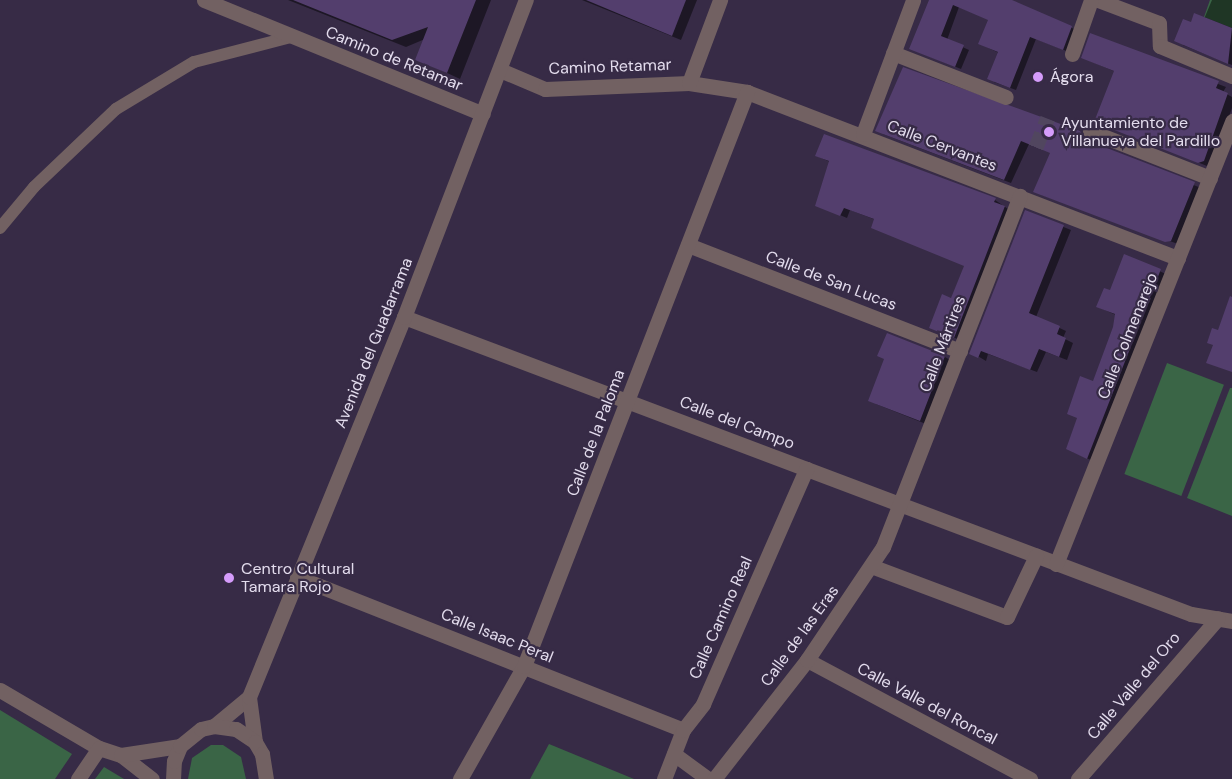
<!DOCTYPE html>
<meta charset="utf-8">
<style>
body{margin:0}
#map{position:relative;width:1232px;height:779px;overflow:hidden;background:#372b46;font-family:"DM Sans",sans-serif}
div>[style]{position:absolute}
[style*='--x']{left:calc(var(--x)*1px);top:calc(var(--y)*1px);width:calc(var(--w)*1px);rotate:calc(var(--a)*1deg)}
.green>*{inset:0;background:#3a6546;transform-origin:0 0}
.shadow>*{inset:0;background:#0007}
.building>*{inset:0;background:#533e6d}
.street-tunnel>*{height:15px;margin-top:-7.5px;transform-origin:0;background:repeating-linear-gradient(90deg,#51465f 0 15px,transparent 0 23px)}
.lane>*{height:12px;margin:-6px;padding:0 6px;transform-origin:6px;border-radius:6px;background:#726162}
.street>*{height:15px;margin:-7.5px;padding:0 7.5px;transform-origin:7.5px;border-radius:7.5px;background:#726162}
.dots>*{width:16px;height:16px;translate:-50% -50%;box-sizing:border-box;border:3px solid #372b46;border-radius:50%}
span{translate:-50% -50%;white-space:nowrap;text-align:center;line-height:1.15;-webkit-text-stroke:4.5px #372b46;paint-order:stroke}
.street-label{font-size:16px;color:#e3dced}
.poi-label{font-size:16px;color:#e3dced}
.left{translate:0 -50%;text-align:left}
</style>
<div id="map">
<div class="green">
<div style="clip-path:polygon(1210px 0,1232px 0,1232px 28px,1204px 17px)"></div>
<div style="left:1167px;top:363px;width:61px;height:119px;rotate:21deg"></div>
<div style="clip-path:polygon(1230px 388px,1232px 388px,1232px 516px,1187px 498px)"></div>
<div style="clip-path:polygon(0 710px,72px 754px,55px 779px,0 779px)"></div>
<div style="clip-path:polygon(549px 744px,634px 779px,530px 779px)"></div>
<div style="clip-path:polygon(211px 745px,223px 745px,241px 757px,246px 779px,188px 779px,192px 758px)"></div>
<div style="clip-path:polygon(104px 767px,124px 779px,95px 779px)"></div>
</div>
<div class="shadow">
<div style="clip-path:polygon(288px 0,491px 0,460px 79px,417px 59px,425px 39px,406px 47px)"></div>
<div style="clip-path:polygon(582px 0,697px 0,681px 40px)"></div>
<div style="clip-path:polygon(930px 0,1000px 0,1077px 30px,1069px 52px,1036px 39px,1016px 90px,994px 82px,999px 53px,980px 44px,990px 20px,959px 7px,947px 40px,969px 50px,961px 69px,916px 51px)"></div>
<div style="clip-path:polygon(1212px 0,1232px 0,1232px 65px,1183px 45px,1191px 24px,1204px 19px)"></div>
<div style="clip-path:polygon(1091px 35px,1226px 87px,1223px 92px,1232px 97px,1232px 108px,1212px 165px,1207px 166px,1096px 121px,1116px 72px,1090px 61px)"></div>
<div style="clip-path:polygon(1080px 132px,1092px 144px,1201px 188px,1178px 244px,1042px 195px,1052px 153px,1029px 144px,1011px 183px,883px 134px)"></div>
<div style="clip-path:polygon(825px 136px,995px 200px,1011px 211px,960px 340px,931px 328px,952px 300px,966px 266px,876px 220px,850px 210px,847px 218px,823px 208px,830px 162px,817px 156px)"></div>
<div style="clip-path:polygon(1026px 212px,1071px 230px,1036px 317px,1066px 331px,1063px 338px,1073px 343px,1067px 360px,1046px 352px,1037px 372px,988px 354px,986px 361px,971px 352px)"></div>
<div style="clip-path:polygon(1125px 256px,1166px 274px,1093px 461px,1073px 452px,1115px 327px,1116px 315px,1098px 307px,1111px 292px)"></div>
<div style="clip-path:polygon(945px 357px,950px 360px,926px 424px,876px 404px)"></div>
</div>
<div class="building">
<div style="clip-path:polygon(293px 0,476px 0,447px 73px,415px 60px,428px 27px,392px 40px)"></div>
<div style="clip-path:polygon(586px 0,686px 0,672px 36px)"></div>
<div style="clip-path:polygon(929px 0,1012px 0,1072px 26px,1063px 50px,1030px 37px,1010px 88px,987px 79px,998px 52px,978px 44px,988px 20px,953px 5px,941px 36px,964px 45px,955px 67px,909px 49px)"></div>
<div style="clip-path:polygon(1194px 13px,1232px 28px,1228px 64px,1174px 41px,1183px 19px,1191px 22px)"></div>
<div style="clip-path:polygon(1090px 33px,1219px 81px,1216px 88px,1228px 93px,1204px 161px,1198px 163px,1094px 122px,1114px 71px,1081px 58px)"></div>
<div style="clip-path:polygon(903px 67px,1080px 131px,1086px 140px,1195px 182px,1171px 241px,1165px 242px,1033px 192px,1050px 153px,1021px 141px,1004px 180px,875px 131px)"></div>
<div style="clip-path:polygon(824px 134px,996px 198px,994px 202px,1005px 206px,954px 338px,929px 328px,942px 294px,951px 298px,964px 266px,871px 228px,874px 219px,844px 208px,840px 216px,815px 206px,829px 161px,815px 156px)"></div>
<div style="clip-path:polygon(1025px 210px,1064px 225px,1029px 313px,1060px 326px,1057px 334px,1066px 338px,1059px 357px,1039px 349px,1030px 370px,981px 351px,978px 358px,969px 354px)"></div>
<div style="clip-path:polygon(1124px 254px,1161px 269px,1087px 459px,1066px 449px,1077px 418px,1067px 414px,1080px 376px,1093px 381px,1113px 327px,1115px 314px,1096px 307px,1104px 288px,1110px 290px)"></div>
<div style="clip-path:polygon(1230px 296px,1232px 297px,1232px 372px,1206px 363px,1213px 345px,1207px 343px,1212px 328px,1218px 330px)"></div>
<div style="clip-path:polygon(887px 333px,945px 356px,920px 421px,868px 401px,884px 359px,877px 356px)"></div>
</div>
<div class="street-tunnel">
<div style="--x:1036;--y:147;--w:31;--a:-68"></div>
</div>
<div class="lane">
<div style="--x:0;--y:228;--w:53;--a:-50.3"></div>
<div style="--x:34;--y:187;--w:113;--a:-43.6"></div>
<div style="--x:116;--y:109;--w:91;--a:-31.1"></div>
<div style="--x:194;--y:62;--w:100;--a:-14.5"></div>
</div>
<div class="street">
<div style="--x:204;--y:0;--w:301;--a:22.2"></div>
<div style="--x:1098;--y:0;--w:65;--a:20.7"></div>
<div style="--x:1159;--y:23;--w:23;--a:88"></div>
<div style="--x:1160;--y:46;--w:78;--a:22.6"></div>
<div style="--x:893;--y:53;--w:121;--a:21.3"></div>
<div style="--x:1072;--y:54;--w:57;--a:-70.6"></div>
<div style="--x:500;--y:70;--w:49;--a:22.9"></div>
<div style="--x:545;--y:89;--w:144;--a:-2.4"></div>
<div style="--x:689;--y:83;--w:59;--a:8.8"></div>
<div style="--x:747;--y:92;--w:462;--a:21.1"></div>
<div style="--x:689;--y:83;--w:89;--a:-69.5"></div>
<div style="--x:1090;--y:131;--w:129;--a:21.4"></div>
<div style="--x:863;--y:134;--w:143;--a:-69.5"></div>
<div style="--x:688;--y:245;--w:292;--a:21.3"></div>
<div style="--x:404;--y:317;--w:841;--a:20.68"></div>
<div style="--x:1191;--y:614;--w:42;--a:9.7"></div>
<div style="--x:1056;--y:564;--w:477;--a:-68.3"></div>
<div style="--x:871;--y:566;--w:145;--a:20.6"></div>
<div style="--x:1007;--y:617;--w:68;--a:-64.6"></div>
<div style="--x:297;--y:577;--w:415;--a:21.6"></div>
<div style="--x:807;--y:660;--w:253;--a:28.1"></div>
<div style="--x:0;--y:690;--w:115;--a:30.4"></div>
<div style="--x:99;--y:748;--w:23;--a:18"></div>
<div style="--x:121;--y:755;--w:39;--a:38"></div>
<div style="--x:214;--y:726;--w:45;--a:-39.6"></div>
<div style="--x:255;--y:742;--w:45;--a:-97.6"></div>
<div style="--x:249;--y:697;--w:410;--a:-67.8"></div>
<div style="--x:404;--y:317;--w:340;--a:-69"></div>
<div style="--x:674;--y:754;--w:42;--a:36.3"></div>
<div style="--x:121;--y:755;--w:60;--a:-8.7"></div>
<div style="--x:78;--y:779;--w:37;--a:-56"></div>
<div style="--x:173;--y:779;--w:18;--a:-87"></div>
<div style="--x:174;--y:761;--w:16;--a:-68"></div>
<div style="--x:180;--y:746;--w:27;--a:-39"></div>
<div style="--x:201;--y:729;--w:13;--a:-13"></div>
<div style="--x:214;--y:726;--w:22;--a:8"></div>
<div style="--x:236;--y:729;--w:23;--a:34"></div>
<div style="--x:255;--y:742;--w:14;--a:60"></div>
<div style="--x:262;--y:754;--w:25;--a:81"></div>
<div style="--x:460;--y:779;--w:130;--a:-60.5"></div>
<div style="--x:524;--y:666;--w:616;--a:-68.77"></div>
<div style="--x:664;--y:779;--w:53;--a:-68.8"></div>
<div style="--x:683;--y:730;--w:33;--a:-52"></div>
<div style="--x:703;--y:704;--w:257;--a:-66.3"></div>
<div style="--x:714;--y:779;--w:151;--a:-52"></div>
<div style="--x:807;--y:660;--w:136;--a:-56.1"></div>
<div style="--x:883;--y:547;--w:377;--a:-68.7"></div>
<div style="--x:1078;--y:779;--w:213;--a:-49"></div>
</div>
<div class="dots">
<div style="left:1038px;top:77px;background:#d59cfb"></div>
<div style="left:1049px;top:132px;background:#d59cfb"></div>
<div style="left:229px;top:578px;background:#d59cfb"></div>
</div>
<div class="street-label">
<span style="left:394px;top:59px;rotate:22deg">Camino de Retamar</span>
<span style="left:610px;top:67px;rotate:-2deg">Camino Retamar</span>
<span style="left:942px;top:146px;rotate:21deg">Calle Cervantes</span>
<span style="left:831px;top:281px;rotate:21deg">Calle de San Lucas</span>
<span style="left:1128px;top:336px;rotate:-68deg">Calle Colmenarejo</span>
<span style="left:374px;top:343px;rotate:-68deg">Avenida del Guadarrama</span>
<span style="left:943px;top:344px;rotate:-69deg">Calle Mártires</span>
<span style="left:737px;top:423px;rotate:21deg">Calle del Campo</span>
<span style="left:596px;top:433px;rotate:-69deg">Calle de la Paloma</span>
<span style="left:721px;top:618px;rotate:-66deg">Calle Camino Real</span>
<span style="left:497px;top:636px;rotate:22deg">Calle Isaac Peral</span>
<span style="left:800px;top:636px;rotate:-54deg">Calle de las Eras</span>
<span style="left:1134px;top:686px;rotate:-50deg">Calle Valle del Oro</span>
<span style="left:927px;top:704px;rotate:28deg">Calle Valle del Roncal</span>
</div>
<div class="poi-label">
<span class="left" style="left:1050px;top:77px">Ágora</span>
<span class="left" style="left:1061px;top:132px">Ayuntamiento de<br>Villanueva del Pardillo</span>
<span class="left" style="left:241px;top:578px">Centro Cultural<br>Tamara Rojo</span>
</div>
</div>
